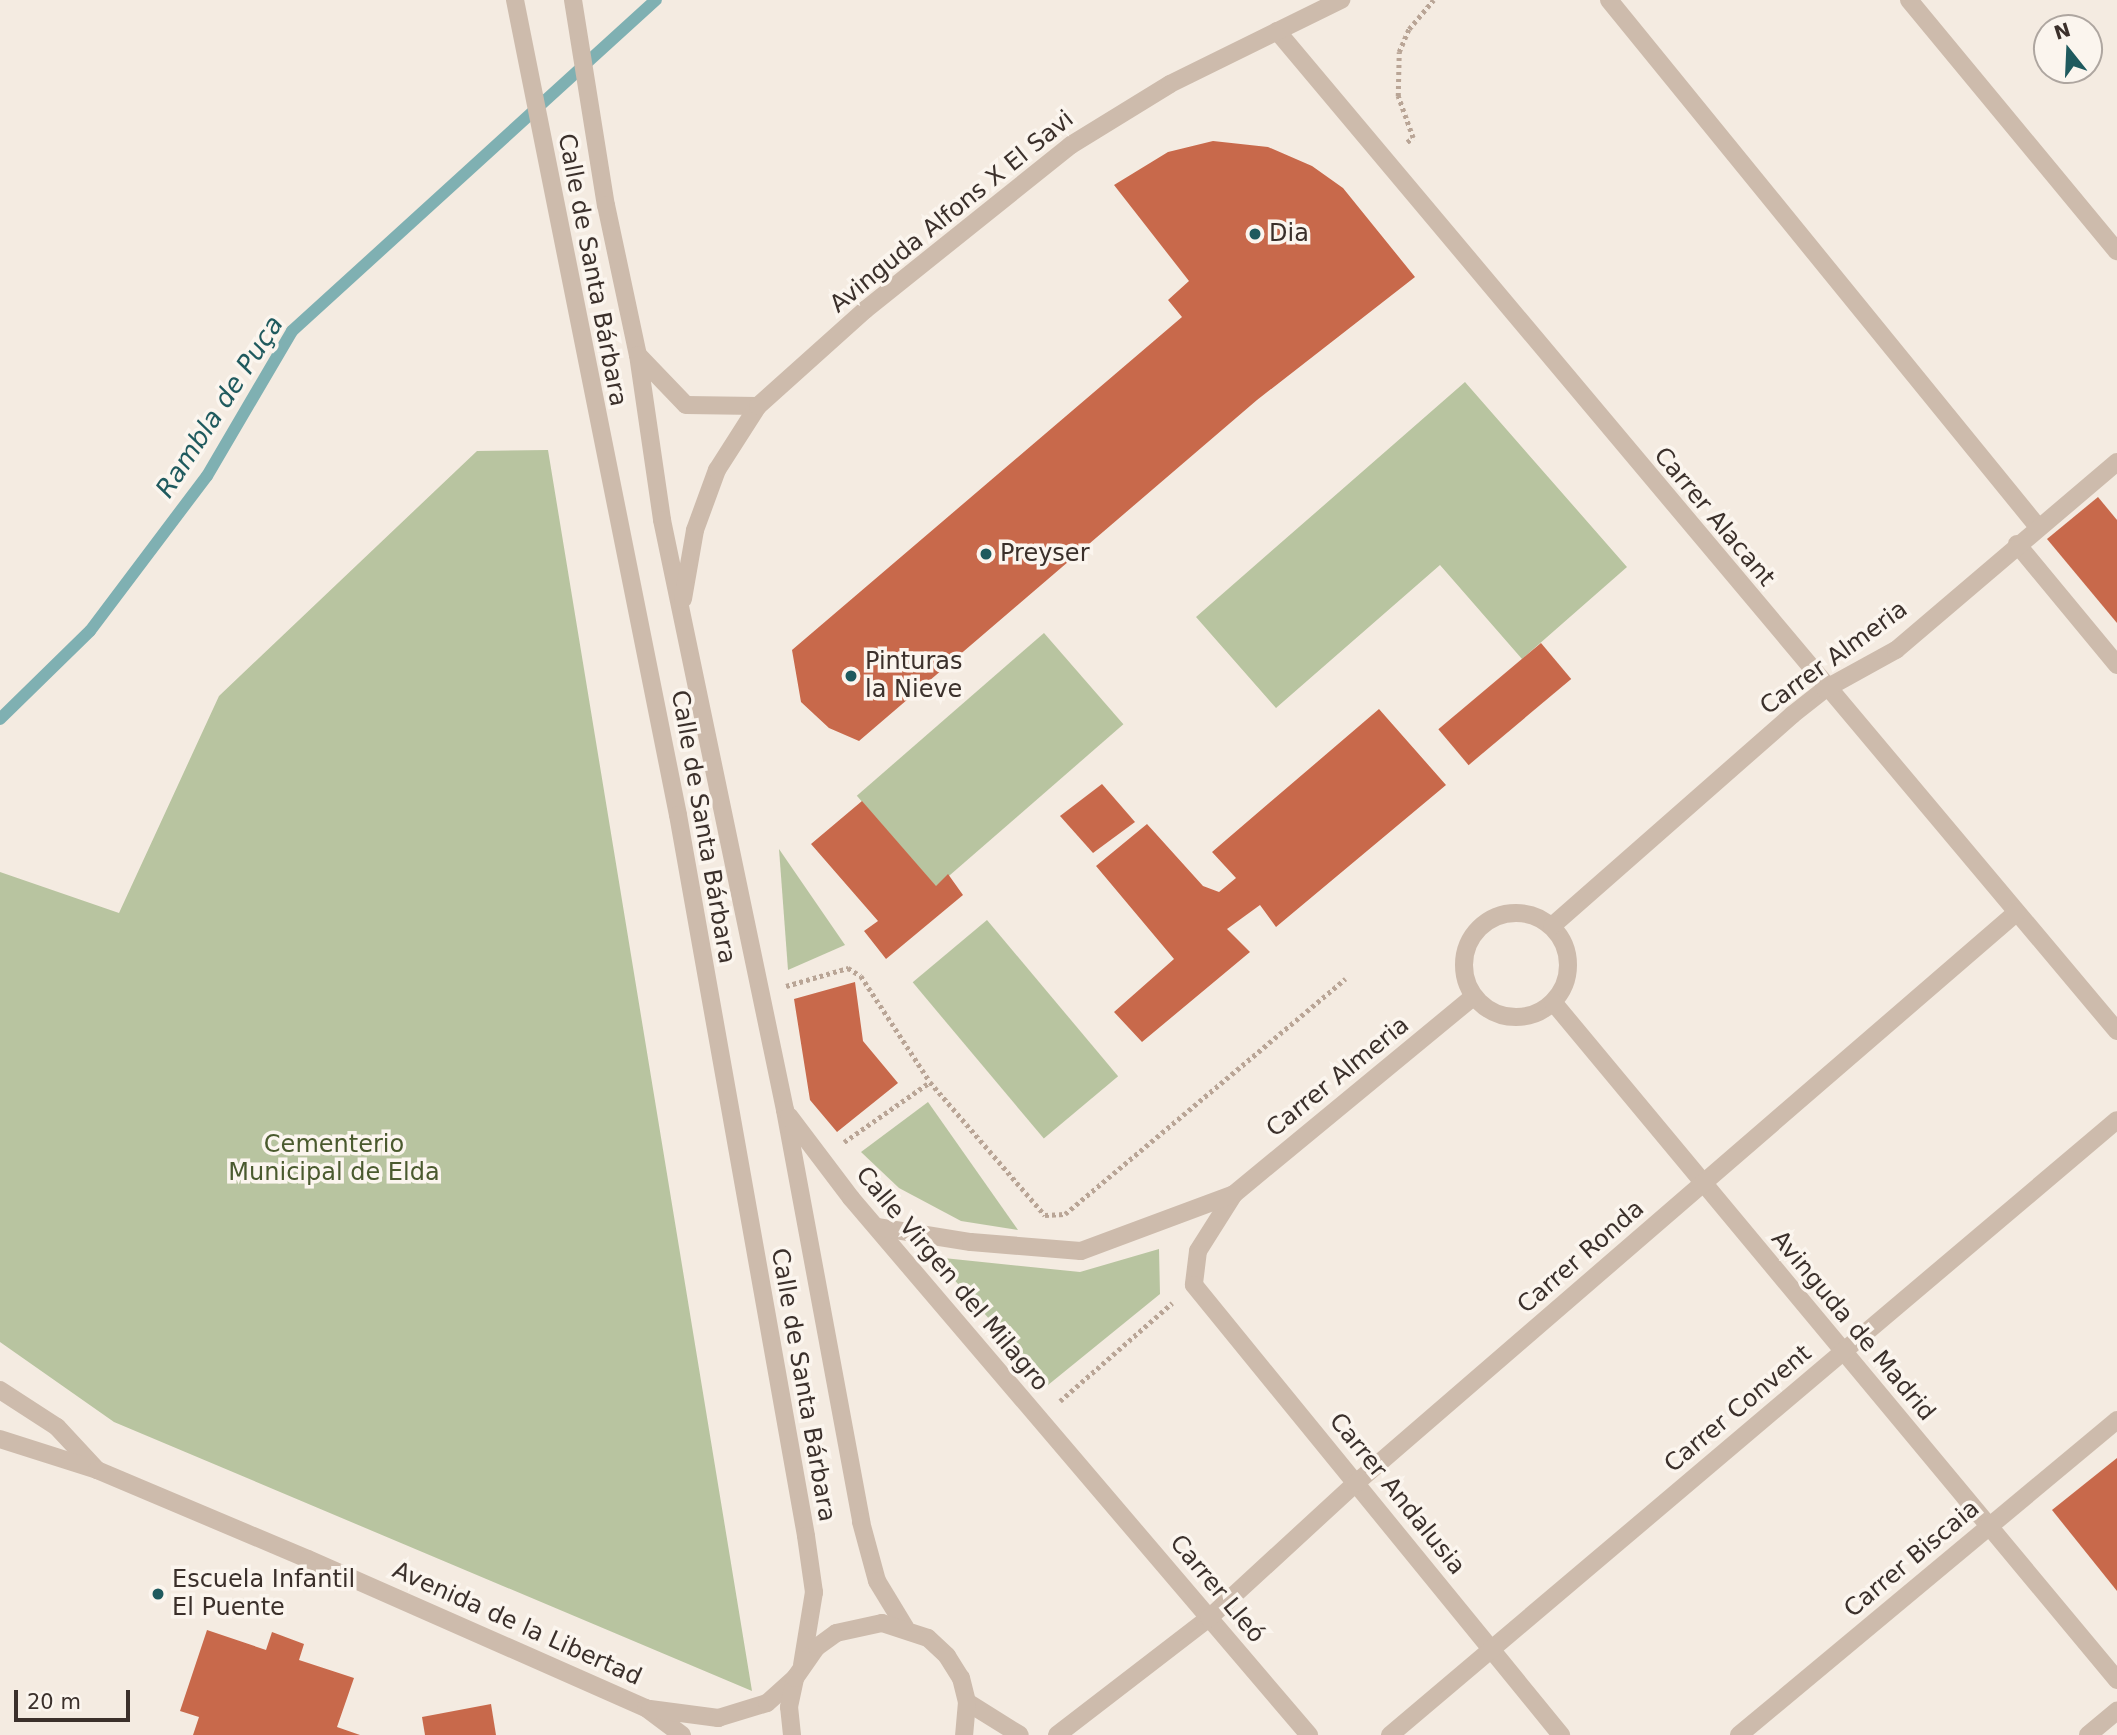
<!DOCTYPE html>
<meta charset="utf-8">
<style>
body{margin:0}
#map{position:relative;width:2117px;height:1735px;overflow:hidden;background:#f4ebe1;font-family:"DejaVu Sans",sans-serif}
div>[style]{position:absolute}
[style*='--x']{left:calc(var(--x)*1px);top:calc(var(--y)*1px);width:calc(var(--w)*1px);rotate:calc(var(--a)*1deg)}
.green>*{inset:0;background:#b8c4a0;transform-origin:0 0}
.stream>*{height:12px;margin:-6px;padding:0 6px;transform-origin:6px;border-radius:6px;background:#7fb0b2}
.building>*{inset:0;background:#c8694b;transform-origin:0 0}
.path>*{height:4.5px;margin-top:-2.25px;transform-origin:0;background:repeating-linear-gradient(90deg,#b9a596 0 3.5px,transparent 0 7px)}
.minor>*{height:18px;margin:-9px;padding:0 9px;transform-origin:9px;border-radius:9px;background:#cdbbac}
.minor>.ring{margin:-9px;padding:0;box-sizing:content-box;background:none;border:18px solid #cdbbac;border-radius:50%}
.dots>*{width:19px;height:19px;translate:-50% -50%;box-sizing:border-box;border:4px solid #fbf5ee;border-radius:50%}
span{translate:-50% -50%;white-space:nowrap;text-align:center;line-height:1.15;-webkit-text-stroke:7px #fbf5ee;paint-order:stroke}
.street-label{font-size:24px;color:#3b302b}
.poi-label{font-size:24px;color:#3b302b}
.left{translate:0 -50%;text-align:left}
.park-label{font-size:24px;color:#4a5a2e}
.water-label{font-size:26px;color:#1f5a5e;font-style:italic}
.north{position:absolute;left:2033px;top:14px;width:70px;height:70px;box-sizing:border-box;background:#fbf5ee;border:2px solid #aea6a0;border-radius:50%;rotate:342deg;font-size:19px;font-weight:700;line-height:28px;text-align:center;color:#3b302b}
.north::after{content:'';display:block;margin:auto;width:24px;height:32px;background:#1f5a5e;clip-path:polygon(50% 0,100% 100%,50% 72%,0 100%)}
.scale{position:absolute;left:14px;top:1690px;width:116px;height:32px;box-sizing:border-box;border:4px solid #3b302b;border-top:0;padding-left:9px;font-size:21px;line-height:24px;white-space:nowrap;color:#3b302b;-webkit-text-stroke:5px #fbf5ee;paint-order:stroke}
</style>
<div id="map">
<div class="green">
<div style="clip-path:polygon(1465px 382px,1627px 567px,1522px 659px,1440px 565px,1276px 708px,1196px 617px)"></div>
<div style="clip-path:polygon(548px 450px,752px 1691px,114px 1422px,0 1342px,0 872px,119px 913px,219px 696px,477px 451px)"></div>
<div style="left:1044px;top:633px;width:121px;height:248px;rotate:49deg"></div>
<div style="clip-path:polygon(779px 849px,845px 945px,788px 970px)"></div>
<div style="left:987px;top:920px;width:204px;height:97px;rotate:50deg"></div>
<div style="clip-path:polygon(928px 1102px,1018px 1230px,961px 1221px,899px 1188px,861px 1152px)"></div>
<div style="clip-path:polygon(1159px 1249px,1160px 1294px,1048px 1385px,934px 1257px,1080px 1272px)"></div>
</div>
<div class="stream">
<div style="--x:0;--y:719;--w:126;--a:-44.4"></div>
<div style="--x:90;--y:631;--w:194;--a:-53"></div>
<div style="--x:207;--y:476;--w:168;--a:-59.6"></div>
<div style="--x:292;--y:331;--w:492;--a:-42.3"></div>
</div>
<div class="building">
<div style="clip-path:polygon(1213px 141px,1268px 147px,1312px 166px,1343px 188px,1415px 277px,1257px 400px,859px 741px,829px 728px,801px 702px,792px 650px,1182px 317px,1168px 300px,1189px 281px,1114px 185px,1168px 152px)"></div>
<div style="clip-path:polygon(2098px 497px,2117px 520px,2117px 623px,2047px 539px)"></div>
<div style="left:1541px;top:643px;width:47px;height:134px;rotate:50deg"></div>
<div style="clip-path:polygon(1379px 709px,1446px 785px,1276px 927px,1260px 905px,1227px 929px,1250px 952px,1142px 1042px,1114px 1012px,1174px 959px,1096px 866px,1147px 824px,1203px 886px,1219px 892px,1236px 878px,1212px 852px)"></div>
<div style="clip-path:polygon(1102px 784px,1135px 822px,1093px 853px,1060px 816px)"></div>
<div style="clip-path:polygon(862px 801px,936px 886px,948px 874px,963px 895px,886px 959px,864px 931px,878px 921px,811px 844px)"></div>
<div style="clip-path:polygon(855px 982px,863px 1041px,898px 1083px,837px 1132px,810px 1100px,794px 999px)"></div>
<div style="clip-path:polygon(2117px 1458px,2117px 1591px,2052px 1510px)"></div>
<div style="clip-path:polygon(207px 1630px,266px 1650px,272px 1632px,304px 1644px,299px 1660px,354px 1678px,337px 1727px,360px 1735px,193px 1735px,199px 1717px,180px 1711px)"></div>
<div style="clip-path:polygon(491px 1704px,496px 1735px,425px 1735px,422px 1717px)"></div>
</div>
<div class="path">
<div style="--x:1407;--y:142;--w:7;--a:-34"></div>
<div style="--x:1413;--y:138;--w:45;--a:-109.7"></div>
<div style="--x:1398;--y:96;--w:44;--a:-88.7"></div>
<div style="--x:1399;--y:52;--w:25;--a:-67"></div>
<div style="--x:1409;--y:29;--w:38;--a:-50"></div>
<div style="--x:786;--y:986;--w:65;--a:-16.2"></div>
<div style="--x:848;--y:968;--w:15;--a:32"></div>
<div style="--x:861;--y:976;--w:126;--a:56.9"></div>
<div style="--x:930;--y:1082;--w:176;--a:49.2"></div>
<div style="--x:1045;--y:1215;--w:20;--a:-3"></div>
<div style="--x:1065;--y:1214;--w:366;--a:-40"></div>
<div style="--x:844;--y:1142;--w:105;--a:-34.9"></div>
<div style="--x:1060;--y:1401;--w:149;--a:-41.2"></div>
</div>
<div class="minor">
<div style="--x:515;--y:0;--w:831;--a:78.69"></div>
<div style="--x:678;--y:815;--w:732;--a:79.93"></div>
<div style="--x:806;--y:1536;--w:57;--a:81.9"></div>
<div style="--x:814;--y:1592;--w:74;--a:99.3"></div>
<div style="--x:573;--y:0;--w:208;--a:80.9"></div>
<div style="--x:606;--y:205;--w:153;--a:78"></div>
<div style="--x:638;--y:355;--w:167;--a:81.7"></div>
<div style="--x:662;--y:520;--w:603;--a:78.22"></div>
<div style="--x:785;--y:1110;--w:419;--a:79.5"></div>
<div style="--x:861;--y:1522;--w:61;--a:74.8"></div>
<div style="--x:877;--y:1581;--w:54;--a:58.7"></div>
<div style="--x:1609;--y:0;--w:680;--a:50.85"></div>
<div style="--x:1909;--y:0;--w:326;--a:50.4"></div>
<div style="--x:1277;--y:31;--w:1306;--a:49.97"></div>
<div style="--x:638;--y:355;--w:69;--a:46.2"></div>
<div style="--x:686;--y:405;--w:72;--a:0.8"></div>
<div style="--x:2017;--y:544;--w:157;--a:50.4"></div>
<div style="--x:683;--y:599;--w:70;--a:-80.1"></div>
<div style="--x:695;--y:530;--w:64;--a:-69.9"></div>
<div style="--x:717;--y:470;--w:76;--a:-57.4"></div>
<div style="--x:758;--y:406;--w:144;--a:-41.9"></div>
<div style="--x:865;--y:310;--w:264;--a:-38.7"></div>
<div style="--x:1071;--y:145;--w:116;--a:-31.6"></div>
<div style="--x:1170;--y:84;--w:191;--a:-26.2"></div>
<div class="ring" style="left:1464px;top:913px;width:86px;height:86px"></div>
<div style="--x:1552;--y:926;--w:320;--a:-41.3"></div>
<div style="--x:1792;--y:715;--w:42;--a:-38.2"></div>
<div style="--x:1825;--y:689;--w:81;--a:-28.8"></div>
<div style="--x:1896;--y:650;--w:290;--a:-40.4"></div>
<div style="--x:1473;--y:997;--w:310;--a:140.5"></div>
<div style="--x:1234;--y:1194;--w:67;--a:122.3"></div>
<div style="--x:1198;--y:1251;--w:34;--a:97"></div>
<div style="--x:1194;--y:1285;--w:581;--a:50.8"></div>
<div style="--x:1553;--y:1002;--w:882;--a:50.24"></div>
<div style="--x:789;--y:1116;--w:103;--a:52.9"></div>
<div style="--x:851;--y:1198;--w:706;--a:49.54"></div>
<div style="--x:877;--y:1227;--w:95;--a:9.1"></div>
<div style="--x:971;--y:1242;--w:110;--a:4.7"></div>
<div style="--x:1081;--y:1251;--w:163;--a:-20.4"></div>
<div style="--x:0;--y:1390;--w:68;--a:33"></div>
<div style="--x:57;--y:1427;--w:59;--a:47.1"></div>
<div style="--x:0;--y:1439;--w:102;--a:17.7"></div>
<div style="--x:97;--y:1470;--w:229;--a:22.9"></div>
<div style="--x:308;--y:1559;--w:369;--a:23.8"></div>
<div style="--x:646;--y:1708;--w:45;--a:36.9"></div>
<div style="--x:967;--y:1702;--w:62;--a:31.9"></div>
<div style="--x:650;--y:1709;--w:69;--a:7.5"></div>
<div style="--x:718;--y:1718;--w:51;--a:-17"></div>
<div style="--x:767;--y:1703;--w:38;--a:-42"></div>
<div style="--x:792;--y:1735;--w:28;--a:-96"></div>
<div style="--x:789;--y:1707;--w:30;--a:-78"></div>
<div style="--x:795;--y:1678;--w:38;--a:-55"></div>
<div style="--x:817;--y:1647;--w:24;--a:-36"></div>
<div style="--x:836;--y:1633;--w:47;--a:-12.3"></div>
<div style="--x:882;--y:1623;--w:48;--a:18.1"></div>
<div style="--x:928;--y:1638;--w:26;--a:43"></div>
<div style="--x:947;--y:1656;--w:26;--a:58"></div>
<div style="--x:961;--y:1678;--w:25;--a:76"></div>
<div style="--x:967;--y:1702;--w:33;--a:95"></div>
<div style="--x:1057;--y:1735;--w:192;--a:-37.6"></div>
<div style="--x:1209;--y:1618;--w:200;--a:-42.6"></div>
<div style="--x:1356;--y:1483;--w:873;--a:-40.82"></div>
<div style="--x:1390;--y:1735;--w:952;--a:-40.23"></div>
<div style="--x:1739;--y:1735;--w:492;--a:-39.8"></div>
<div style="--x:2088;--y:1735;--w:38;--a:-40"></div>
</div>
<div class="dots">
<div style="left:1255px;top:234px;background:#1f5a5e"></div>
<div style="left:986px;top:554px;background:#1f5a5e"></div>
<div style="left:851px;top:676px;background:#1f5a5e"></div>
<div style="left:158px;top:1594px;background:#1f5a5e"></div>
</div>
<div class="street-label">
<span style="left:952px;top:212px;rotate:-39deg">Avinguda Alfons X El Savi</span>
<span style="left:592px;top:270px;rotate:79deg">Calle de Santa Bárbara</span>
<span style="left:1714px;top:517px;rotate:50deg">Carrer Alacant</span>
<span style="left:1834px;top:658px;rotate:-36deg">Carrer Almeria</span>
<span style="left:703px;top:827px;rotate:80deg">Calle de Santa Bárbara</span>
<span style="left:1338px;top:1077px;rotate:-39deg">Carrer Almeria</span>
<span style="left:1581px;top:1257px;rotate:-41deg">Carrer Ronda</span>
<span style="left:952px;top:1279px;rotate:50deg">Calle Virgen del Milagro</span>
<span style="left:1853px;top:1326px;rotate:50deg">Avinguda de Madrid</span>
<span style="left:803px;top:1385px;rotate:80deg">Calle de Santa Bárbara</span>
<span style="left:1738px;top:1409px;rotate:-40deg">Carrer Convent</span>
<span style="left:1397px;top:1494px;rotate:51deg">Carrer Andalusia</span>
<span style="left:1912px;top:1559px;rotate:-40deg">Carrer Biscaia</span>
<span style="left:1217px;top:1589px;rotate:50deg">Carrer Lleó</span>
<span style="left:517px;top:1624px;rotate:24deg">Avenida de la Libertad</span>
</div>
<div class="poi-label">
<span class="left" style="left:1269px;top:234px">Dia</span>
<span class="left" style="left:1000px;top:554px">Preyser</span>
<span class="left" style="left:865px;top:676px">Pinturas<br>la Nieve</span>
<span class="left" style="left:172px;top:1594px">Escuela Infantil<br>El Puente</span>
</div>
<div class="park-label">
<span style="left:334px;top:1159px">Cementerio<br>Municipal de Elda</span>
</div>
<div class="water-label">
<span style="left:220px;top:407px;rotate:-57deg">Rambla de Puça</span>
</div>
<div class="north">N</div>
<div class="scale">20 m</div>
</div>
